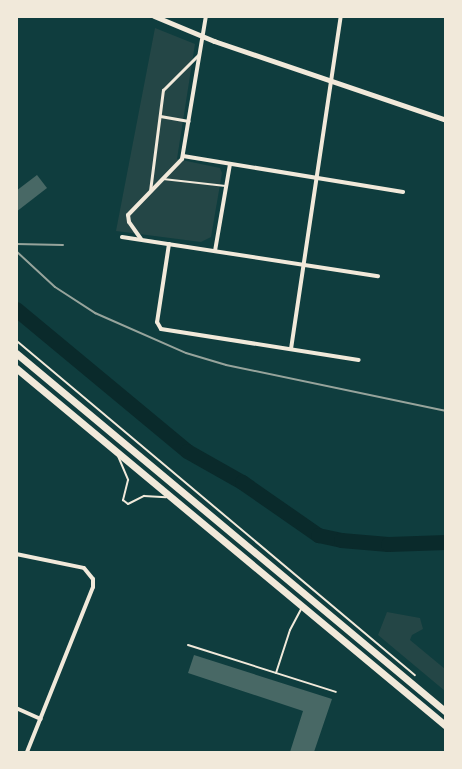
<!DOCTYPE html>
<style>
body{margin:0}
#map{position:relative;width:462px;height:769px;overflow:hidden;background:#0f3d3e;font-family:Raleway,sans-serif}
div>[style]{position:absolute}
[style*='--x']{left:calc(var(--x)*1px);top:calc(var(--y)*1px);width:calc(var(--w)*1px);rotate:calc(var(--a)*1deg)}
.green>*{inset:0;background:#244646}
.river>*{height:15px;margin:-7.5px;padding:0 7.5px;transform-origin:7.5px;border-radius:7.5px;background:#0a2a2b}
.building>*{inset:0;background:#486865}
.path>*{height:1.5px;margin:-0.75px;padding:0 0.75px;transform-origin:0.75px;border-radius:0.75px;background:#f1e9da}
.service>*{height:2px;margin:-1px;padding:0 1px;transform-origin:1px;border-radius:1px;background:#f1e9da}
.pedestrian>*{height:3px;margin:-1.5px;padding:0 1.5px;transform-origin:1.5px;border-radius:1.5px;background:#f1e9da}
.minor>*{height:4px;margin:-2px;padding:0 2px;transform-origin:2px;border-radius:2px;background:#f1e9da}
.tertiary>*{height:5px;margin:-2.5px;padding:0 2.5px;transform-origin:2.5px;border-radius:2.5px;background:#f1e9da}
.primary>*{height:7px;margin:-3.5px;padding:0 3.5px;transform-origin:3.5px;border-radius:3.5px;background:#f1e9da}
.rail>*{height:2px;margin:-1px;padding:0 1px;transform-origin:1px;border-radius:1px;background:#97a49c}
span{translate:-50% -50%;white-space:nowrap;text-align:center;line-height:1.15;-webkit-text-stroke:4.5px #f1e9da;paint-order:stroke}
.frame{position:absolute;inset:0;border:18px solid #f1e9da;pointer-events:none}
</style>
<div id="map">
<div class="green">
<div style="clip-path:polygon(155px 28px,195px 44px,177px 159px,220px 168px,222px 173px,211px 237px,201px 242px,116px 231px)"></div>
<div style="clip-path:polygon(387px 612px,420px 618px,423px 629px,412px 635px,410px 640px,445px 669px,445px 691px,378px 635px)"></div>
</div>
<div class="river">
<div style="--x:16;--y:309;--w:222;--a:39.7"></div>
<div style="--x:187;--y:451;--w:63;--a:29.4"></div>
<div style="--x:242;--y:482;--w:93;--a:34.9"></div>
<div style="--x:318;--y:535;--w:24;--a:12"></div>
<div style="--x:341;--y:540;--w:47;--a:4.9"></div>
<div style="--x:388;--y:544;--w:58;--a:-2"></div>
</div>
<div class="building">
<div style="clip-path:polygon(37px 175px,47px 188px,16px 212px,16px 191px)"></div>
<div style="clip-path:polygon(194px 655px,332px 699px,314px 752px,290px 752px,303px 711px,188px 673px)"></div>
</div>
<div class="path">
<div style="--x:16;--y:340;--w:521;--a:40.02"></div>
</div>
<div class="service">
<div style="--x:163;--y:179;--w:63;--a:6.3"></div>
<div style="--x:118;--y:456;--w:26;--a:67"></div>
<div style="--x:128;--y:480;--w:21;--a:104"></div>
<div style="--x:123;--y:500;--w:6;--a:39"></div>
<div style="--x:128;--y:504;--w:18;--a:-27"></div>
<div style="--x:144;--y:496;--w:22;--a:3"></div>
<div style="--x:188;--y:645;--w:155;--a:17.6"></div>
<div style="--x:276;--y:673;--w:45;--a:-72"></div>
<div style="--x:290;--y:630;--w:24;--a:-62"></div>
</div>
<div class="pedestrian">
<div style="--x:160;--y:116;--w:29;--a:10"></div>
<div style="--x:150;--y:191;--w:102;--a:-82.7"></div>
<div style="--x:163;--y:90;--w:51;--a:-45"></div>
</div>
<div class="minor">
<div style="--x:183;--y:156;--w:223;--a:9.3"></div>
<div style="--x:122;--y:237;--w:259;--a:8.7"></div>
<div style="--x:141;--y:239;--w:21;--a:-125"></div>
<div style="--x:129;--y:222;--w:7;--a:-98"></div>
<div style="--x:128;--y:215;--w:78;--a:-46"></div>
<div style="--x:182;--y:159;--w:145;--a:-80.5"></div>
<div style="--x:169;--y:244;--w:79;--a:98.7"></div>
<div style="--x:157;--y:322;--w:8;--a:60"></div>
<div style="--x:161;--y:329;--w:200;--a:8.9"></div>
<div style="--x:215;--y:251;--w:88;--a:-80.2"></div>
<div style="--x:291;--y:349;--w:337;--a:-81.5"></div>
<div style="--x:16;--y:554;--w:69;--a:11.6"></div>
<div style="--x:84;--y:568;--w:14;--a:51"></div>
<div style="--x:93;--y:579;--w:8;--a:90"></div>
<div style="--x:93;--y:587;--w:178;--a:111.8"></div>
<div style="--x:16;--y:708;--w:27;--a:24"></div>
</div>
<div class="tertiary">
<div style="--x:154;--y:16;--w:65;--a:22.6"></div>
<div style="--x:214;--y:41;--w:245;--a:18.8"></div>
</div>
<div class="primary">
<div style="--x:16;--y:353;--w:560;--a:39.86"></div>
<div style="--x:16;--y:368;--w:560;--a:39.78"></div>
</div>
<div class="rail">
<div style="--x:16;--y:244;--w:47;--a:1.2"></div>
<div style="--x:16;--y:251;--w:53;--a:42.7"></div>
<div style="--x:55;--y:287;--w:48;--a:33"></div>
<div style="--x:95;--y:313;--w:99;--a:23.7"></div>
<div style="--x:186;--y:353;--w:42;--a:16.7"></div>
<div style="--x:226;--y:365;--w:225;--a:11.8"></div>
</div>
<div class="frame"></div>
</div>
